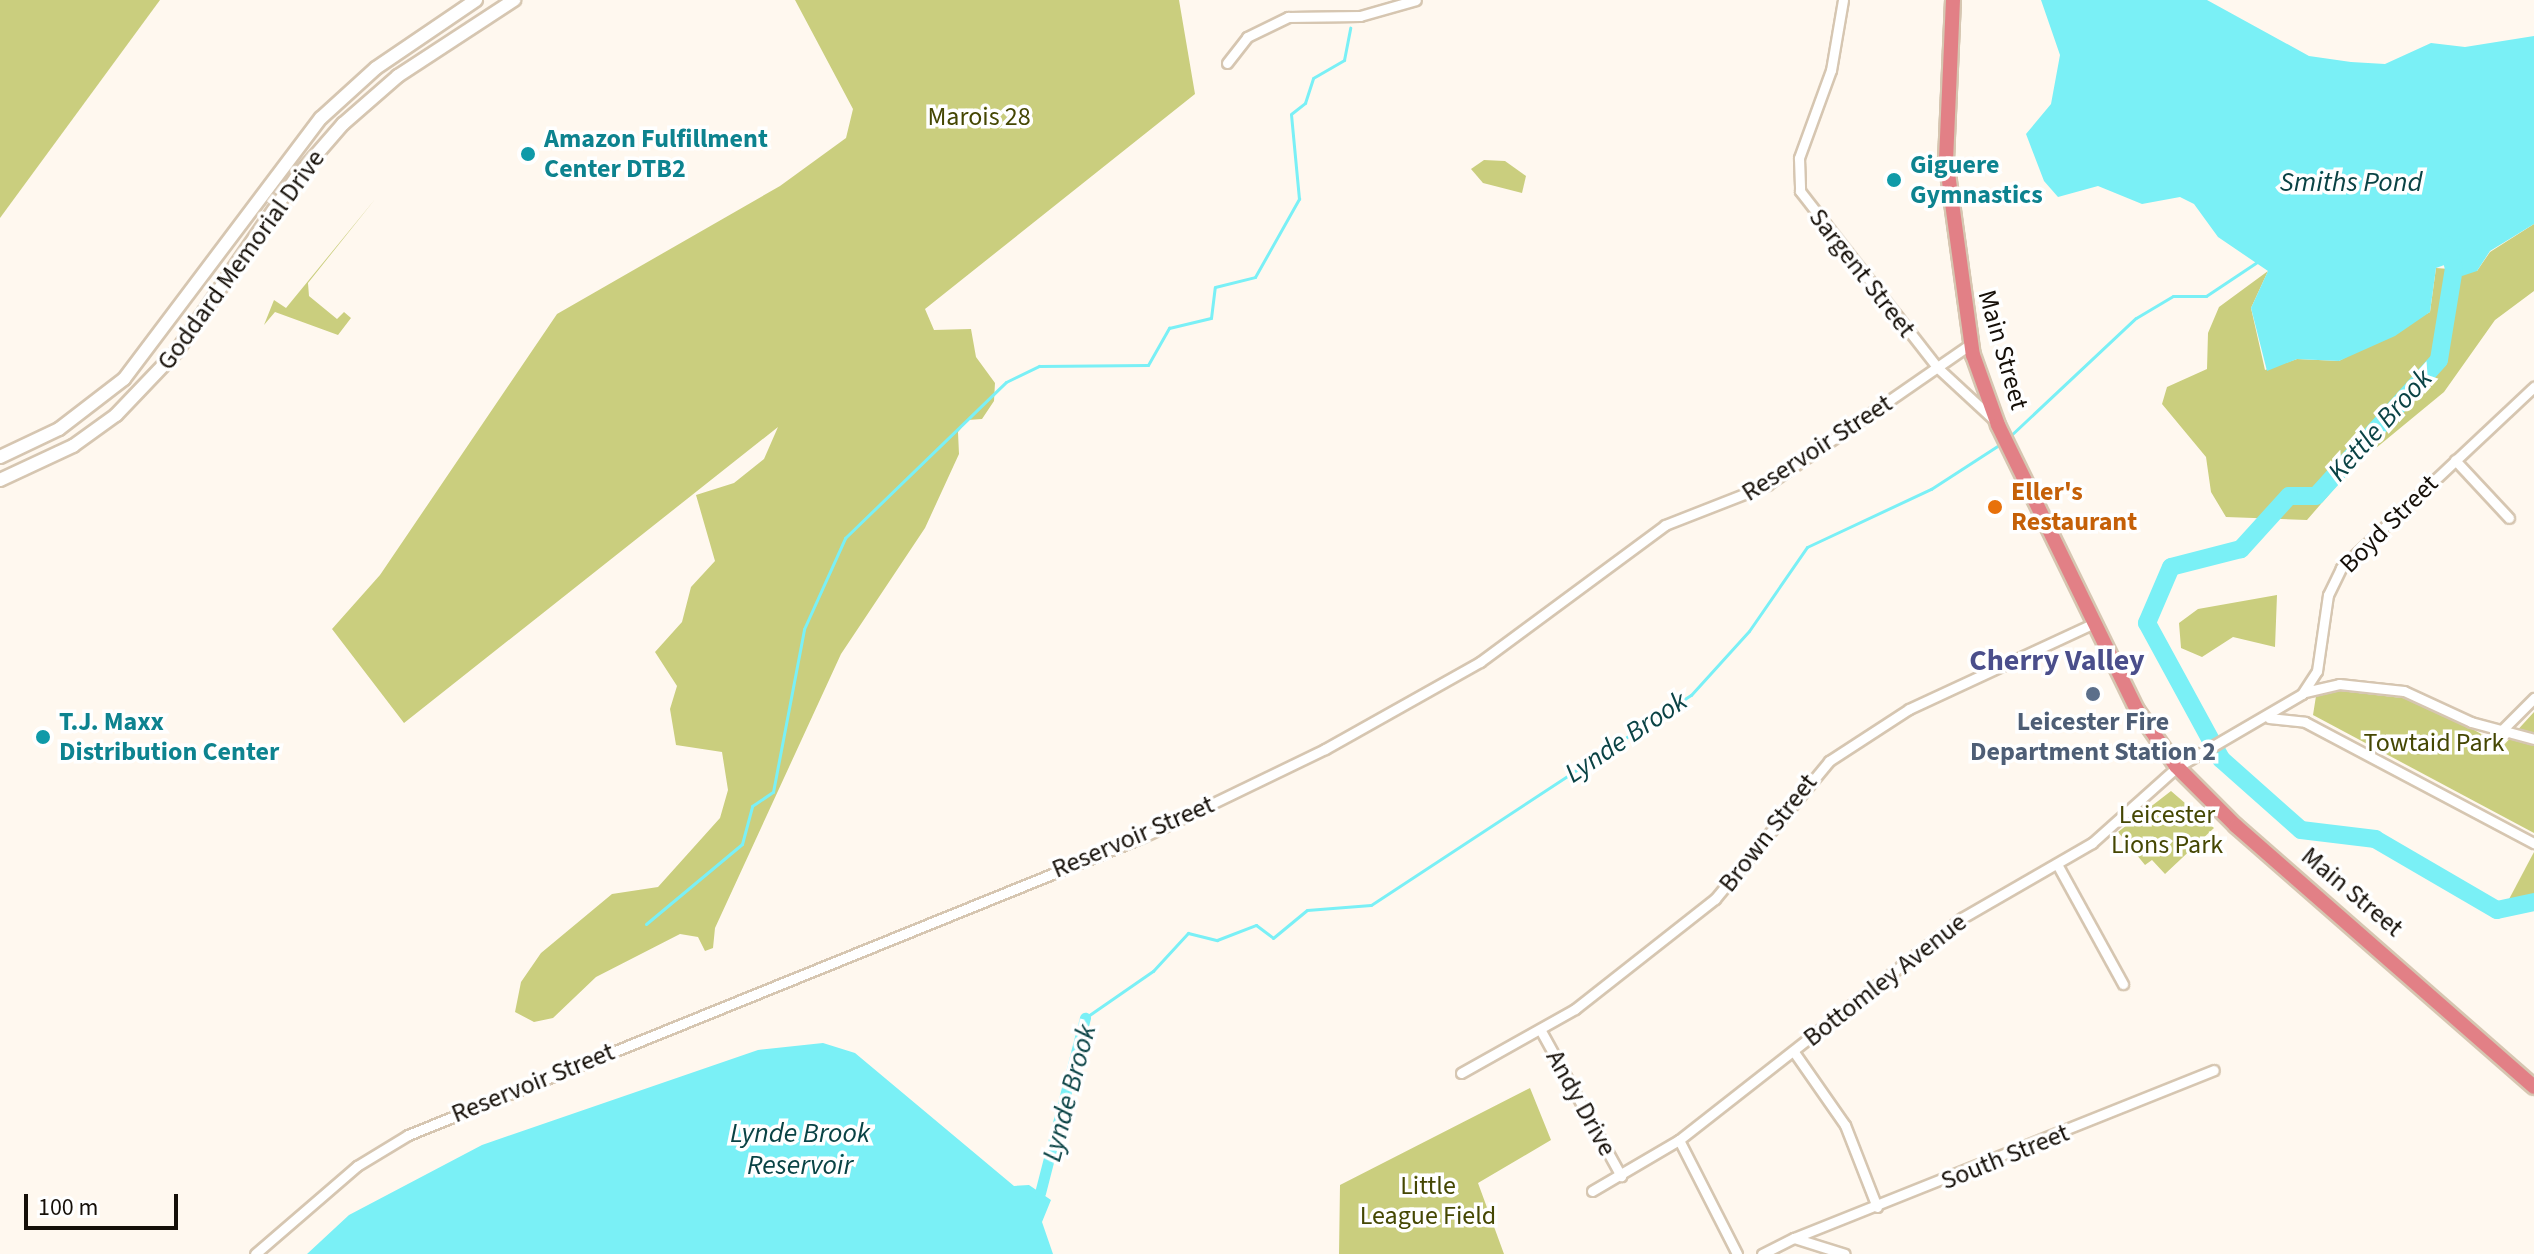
<!DOCTYPE html>
<style>
body{margin:0}
#map{position:relative;width:2534px;height:1254px;overflow:hidden;background:#fff8ef;font-family:"Source Sans 3",sans-serif}
div>[style]{position:absolute}
[style*='--x']{left:calc(var(--x)*1px);top:calc(var(--y)*1px);width:calc(var(--w)*1px);rotate:calc(var(--a)*1deg)}
.green>*{inset:0;background:#cace7e}
.water>*{inset:0;background:#7af0f6}
.stream>*{height:3px;margin:-1.5px;padding:0 1.5px;transform-origin:1.5px;border-radius:1.5px;background:#7af0f6}
.canal>*{height:11px;margin:-5.5px;padding:0 5.5px;transform-origin:5.5px;border-radius:5.5px;background:#7af0f6}
.river>*{height:18px;margin:-9px;padding:0 9px;transform-origin:9px;border-radius:9px;background:#7af0f6}
.roads{filter:drop-shadow(2px 0 #d6c6b1) drop-shadow(-2px 0 #d6c6b1) drop-shadow(0 2px #d6c6b1) drop-shadow(0 -2px #d6c6b1)}
.minor>*{height:9px;margin:-4.5px;padding:0 4.5px;transform-origin:4.5px;border-radius:4.5px;background:#fff}
.secondary>*{height:12px;margin:-6px;padding:0 6px;transform-origin:6px;border-radius:6px;background:#fff}
.trunk>*{height:14px;margin:-7px;padding:0 7px;transform-origin:7px;border-radius:7px;background:#e28086}
.dots>*{width:22px;height:22px;translate:-50% -50%;box-sizing:border-box;border:4px solid #fff;border-radius:50%}
span{translate:-50% -50%;white-space:nowrap;text-align:center;line-height:1.15;-webkit-text-stroke:7px #fff;paint-order:stroke}
.park-label{font-size:26px;color:#454703}
.culture-label{font-size:26px;color:#0d838f;font-weight:700}
.left{translate:0 -50%;text-align:left}
.street-label{font-size:26px;color:#150f08}
.food-label{font-size:26px;color:#c56008;font-weight:700}
.service-label{font-size:26px;color:#4e5e75;font-weight:700}
.water-label{font-size:28px;color:#0a4345;font-style:italic}
.quarter-label{font-size:30px;color:#4a4e8b;font-weight:700}
.scale{position:absolute;left:24px;top:1194px;width:154px;height:36px;box-sizing:border-box;border:4px solid #150f08;border-top:0;padding-left:10px;font-size:24px;line-height:28px;white-space:nowrap;color:#150f08;-webkit-text-stroke:6px #fff;paint-order:stroke}
</style>
<div id="map">
<div class="green">
<div style="clip-path:polygon(0 0,160px 0,0 218px)"></div>
<div style="clip-path:polygon(795px 0,1179px 0,1195px 94px,925px 309px,934px 330px,971px 329px,976px 357px,995px 383px,994px 401px,982px 419px,968px 420px,958px 432px,959px 454px,925px 528px,841px 654px,715px 928px,713px 948px,705px 951px,698px 937px,680px 934px,596px 977px,553px 1018px,534px 1022px,515px 1012px,521px 982px,541px 953px,612px 894px,658px 887px,720px 818px,728px 790px,722px 752px,676px 745px,670px 709px,677px 686px,655px 652px,682px 622px,691px 587px,715px 561px,696px 495px,734px 483px,764px 459px,778px 427px,404px 723px,332px 629px,380px 575px,557px 314px,780px 186px,846px 138px,853px 109px)"></div>
<div style="clip-path:polygon(1505px 161px,1526px 176px,1522px 193px,1483px 183px,1471px 169px,1484px 160px)"></div>
<div style="clip-path:polygon(376px 198px,308px 283px,309px 296px,337px 319px,344px 312px,351px 318px,338px 335px,275px 312px,264px 325px,274px 300px,286px 308px)"></div>
<div style="clip-path:polygon(2534px 224px,2534px 291px,2495px 320px,2444px 392px,2353px 467px,2307px 520px,2226px 517px,2211px 492px,2206px 457px,2162px 404px,2167px 387px,2207px 369px,2208px 333px,2219px 307px,2268px 271px,2251px 308px,2265px 370px,2297px 359px,2339px 361px,2430px 312px,2436px 268px,2477px 271px,2490px 252px)"></div>
<div style="clip-path:polygon(2277px 595px,2275px 647px,2233px 637px,2202px 657px,2181px 648px,2179px 623px,2198px 609px)"></div>
<div style="clip-path:polygon(2332px 690px,2420px 700px,2503px 746px,2534px 712px,2534px 833px,2313px 715px,2316px 696px)"></div>
<div style="clip-path:polygon(2171px 791px,2214px 828px,2165px 874px,2152px 860px,2145px 865px,2118px 832px)"></div>
<div style="clip-path:polygon(2534px 852px,2534px 899px,2507px 903px)"></div>
<div style="clip-path:polygon(1530px 1088px,1551px 1140px,1478px 1183px,1504px 1254px,1339px 1254px,1340px 1185px)"></div>
</div>
<div class="water">
<div style="clip-path:polygon(2041px 0,2207px 0,2309px 56px,2351px 62px,2385px 64px,2431px 43px,2465px 47px,2534px 36px,2534px 224px,2490px 251px,2477px 271px,2462px 276px,2447px 264px,2436px 268px,2430px 312px,2395px 336px,2339px 361px,2297px 359px,2267px 371px,2251px 308px,2268px 271px,2218px 237px,2194px 204px,2180px 197px,2142px 204px,2098px 186px,2058px 197px,2044px 181px,2026px 134px,2051px 104px,2060px 55px)"></div>
<div style="clip-path:polygon(823px 1043px,855px 1053px,1014px 1186px,1029px 1185px,1051px 1200px,1042px 1222px,1053px 1254px,307px 1254px,349px 1215px,482px 1145px,758px 1050px)"></div>
</div>
<div class="stream">
<div style="--x:2008;--y:438;--w:175;--a:-43.2"></div>
<div style="--x:2136;--y:318;--w:43;--a:-30.7"></div>
<div style="--x:2173;--y:296;--w:33;--a:0"></div>
<div style="--x:2206;--y:296;--w:65;--a:-33.7"></div>
<div style="--x:646;--y:924;--w:125;--a:-39.8"></div>
<div style="--x:742;--y:844;--w:39;--a:-75"></div>
<div style="--x:752;--y:806;--w:25;--a:-34"></div>
<div style="--x:773;--y:792;--w:166;--a:-79.2"></div>
<div style="--x:804;--y:629;--w:100;--a:-65.7"></div>
<div style="--x:845;--y:538;--w:224;--a:-44.1"></div>
<div style="--x:1006;--y:382;--w:37;--a:-26"></div>
<div style="--x:1039;--y:366;--w:109;--a:-0.5"></div>
<div style="--x:1148;--y:365;--w:43;--a:-60.4"></div>
<div style="--x:1169;--y:328;--w:43;--a:-13.4"></div>
<div style="--x:1211;--y:318;--w:31;--a:-83"></div>
<div style="--x:1215;--y:287;--w:41;--a:-14"></div>
<div style="--x:1255;--y:277;--w:90;--a:-60.6"></div>
<div style="--x:1299;--y:199;--w:85;--a:-95.4"></div>
<div style="--x:1291;--y:114;--w:18;--a:-38"></div>
<div style="--x:1305;--y:103;--w:26;--a:-72"></div>
<div style="--x:1313;--y:78;--w:36;--a:-30"></div>
<div style="--x:1344;--y:60;--w:33;--a:-79"></div>
<div style="--x:1085;--y:1018;--w:83;--a:-34.7"></div>
<div style="--x:1153;--y:971;--w:52;--a:-47.4"></div>
<div style="--x:1188;--y:933;--w:30;--a:14"></div>
<div style="--x:1217;--y:940;--w:42;--a:-21"></div>
<div style="--x:1256;--y:925;--w:21;--a:37"></div>
<div style="--x:1273;--y:938;--w:44;--a:-39.5"></div>
<div style="--x:1307;--y:910;--w:64;--a:-4.5"></div>
<div style="--x:1371;--y:905;--w:383;--a:-33.3"></div>
<div style="--x:1691;--y:695;--w:86;--a:-47.8"></div>
<div style="--x:1749;--y:631;--w:102;--a:-55.4"></div>
<div style="--x:1807;--y:547;--w:137;--a:-25.1"></div>
<div style="--x:1931;--y:489;--w:85;--a:-32.9"></div>
</div>
<div class="canal">
<div style="--x:1040;--y:1193;--w:181;--a:-75.6"></div>
</div>
<div class="river">
<div style="--x:2447;--y:245;--w:24;--a:73"></div>
<div style="--x:2454;--y:268;--w:93;--a:99.3"></div>
<div style="--x:2439;--y:360;--w:183;--a:132.1"></div>
<div style="--x:2316;--y:496;--w:27;--a:180"></div>
<div style="--x:2289;--y:496;--w:72;--a:132.2"></div>
<div style="--x:2241;--y:549;--w:72;--a:165.6"></div>
<div style="--x:2171;--y:567;--w:61;--a:113.2"></div>
<div style="--x:2147;--y:623;--w:155;--a:61.4"></div>
<div style="--x:2221;--y:759;--w:107;--a:41.6"></div>
<div style="--x:2301;--y:830;--w:75;--a:6.9"></div>
<div style="--x:2375;--y:839;--w:141;--a:30.2"></div>
<div style="--x:2497;--y:910;--w:38;--a:-12"></div>
</div>
<div class="roads">
<div class="minor">
<div style="--x:1843;--y:0;--w:71;--a:99.7"></div>
<div style="--x:1831;--y:70;--w:94;--a:110"></div>
<div style="--x:1799;--y:158;--w:33;--a:88"></div>
<div style="--x:1800;--y:191;--w:224;--a:52.1"></div>
<div style="--x:1938;--y:368;--w:75;--a:42.8"></div>
<div style="--x:1227;--y:63;--w:33;--a:-52"></div>
<div style="--x:1247;--y:37;--w:46;--a:-26"></div>
<div style="--x:1288;--y:17;--w:72;--a:-0.8"></div>
<div style="--x:1360;--y:16;--w:58;--a:-15.9"></div>
<div style="--x:2455;--y:460;--w:79;--a:47"></div>
<div style="--x:2305;--y:692;--w:35;--a:-13"></div>
<div style="--x:2339;--y:684;--w:65;--a:6.1"></div>
<div style="--x:2404;--y:691;--w:74;--a:24.8"></div>
<div style="--x:2471;--y:722;--w:65;--a:15.1"></div>
<div style="--x:2269;--y:718;--w:36;--a:6"></div>
<div style="--x:2305;--y:722;--w:259;--a:27.9"></div>
<div style="--x:2501;--y:731;--w:47;--a:-45"></div>
<div style="--x:2057;--y:864;--w:137;--a:61.2"></div>
<div style="--x:1541;--y:1031;--w:166;--a:61.1"></div>
<div style="--x:1794;--y:1052;--w:89;--a:55.1"></div>
<div style="--x:1845;--y:1125;--w:88;--a:68.7"></div>
<div style="--x:1461;--y:1073;--w:131;--a:-29.3"></div>
<div style="--x:1575;--y:1009;--w:178;--a:-38.2"></div>
<div style="--x:1715;--y:899;--w:179;--a:-50.4"></div>
<div style="--x:1829;--y:761;--w:95;--a:-33"></div>
<div style="--x:1909;--y:709;--w:204;--a:-24.9"></div>
<div style="--x:1679;--y:1140;--w:128;--a:63"></div>
<div style="--x:1592;--y:1191;--w:101;--a:-30.4"></div>
<div style="--x:1679;--y:1140;--w:360;--a:-38.1"></div>
<div style="--x:1962;--y:918;--w:150;--a:-30"></div>
<div style="--x:2092;--y:843;--w:114;--a:-41.8"></div>
<div style="--x:2177;--y:767;--w:145;--a:-30.3"></div>
<div style="--x:2302;--y:694;--w:27;--a:-57"></div>
<div style="--x:2317;--y:671;--w:77;--a:-81.8"></div>
<div style="--x:2328;--y:595;--w:30;--a:-64"></div>
<div style="--x:2341;--y:568;--w:265;--a:-43.2"></div>
<div style="--x:1794;--y:1238;--w:452;--a:-21.8"></div>
<div style="--x:255;--y:1254;--w:135;--a:-40.8"></div>
<div style="--x:357;--y:1166;--w:60;--a:-31.3"></div>
<div style="--x:408;--y:1135;--w:791;--a:-22.06"></div>
<div style="--x:1141;--y:838;--w:204;--a:-25.8"></div>
<div style="--x:1325;--y:749;--w:178;--a:-29.3"></div>
<div style="--x:1480;--y:662;--w:230;--a:-36.5"></div>
<div style="--x:1665;--y:525;--w:110;--a:-21.4"></div>
<div style="--x:1767;--y:485;--w:248;--a:-34.7"></div>
<div style="--x:1762;--y:1254;--w:36;--a:-27"></div>
<div style="--x:1794;--y:1238;--w:53;--a:17.4"></div>
</div>
<div class="secondary">
<div style="--x:0;--y:457;--w:65;--a:-25.4"></div>
<div style="--x:59;--y:429;--w:82;--a:-37.6"></div>
<div style="--x:124;--y:379;--w:327;--a:-53"></div>
<div style="--x:321;--y:118;--w:74;--a:-42.3"></div>
<div style="--x:376;--y:68;--w:121;--a:-34.2"></div>
<div style="--x:0;--y:480;--w:81;--a:-25"></div>
<div style="--x:73;--y:446;--w:53;--a:-35.8"></div>
<div style="--x:116;--y:415;--w:88;--a:-46.4"></div>
<div style="--x:177;--y:351;--w:210;--a:-55.5"></div>
<div style="--x:296;--y:178;--w:72;--a:-49"></div>
<div style="--x:343;--y:124;--w:73;--a:-41.1"></div>
<div style="--x:398;--y:76;--w:139;--a:-33.2"></div>
</div>
<div class="trunk">
<div style="--x:1953;--y:0;--w:159;--a:92.5"></div>
<div style="--x:1946;--y:159;--w:198;--a:82.2"></div>
<div style="--x:1973;--y:355;--w:74;--a:70.3"></div>
<div style="--x:1998;--y:425;--w:317;--a:64"></div>
<div style="--x:2137;--y:710;--w:68;--a:55.1"></div>
<div style="--x:2176;--y:766;--w:85;--a:45"></div>
<div style="--x:2236;--y:826;--w:396;--a:41.2"></div>
</div>
</div>
<div class="dots">
<div style="left:528px;top:154px;background:#0f9aa8"></div>
<div style="left:1894px;top:180px;background:#0f9aa8"></div>
<div style="left:1995px;top:507px;background:#e8710a"></div>
<div style="left:2093px;top:694px;background:#5c6f8a"></div>
<div style="left:43px;top:737px;background:#0f9aa8"></div>
</div>
<div class="park-label">
<span style="left:979px;top:117px">Marois 28</span>
<span style="left:2434px;top:743px">Towtaid Park</span>
<span style="left:2167px;top:830px">Leicester<br>Lions Park</span>
<span style="left:1428px;top:1201px">Little<br>League Field</span>
</div>
<div class="culture-label">
<span class="left" style="left:544px;top:154px">Amazon Fulfillment<br>Center DTB2</span>
<span class="left" style="left:1910px;top:180px">Giguere<br>Gymnastics</span>
<span class="left" style="left:59px;top:737px">T.J. Maxx<br>Distribution Center</span>
</div>
<div class="street-label">
<span style="left:241px;top:260px;rotate:-54deg">Goddard Memorial Drive</span>
<span style="left:1862px;top:273px;rotate:52deg">Sargent Street</span>
<span style="left:2003px;top:350px;rotate:74deg">Main Street</span>
<span style="left:1817px;top:448px;rotate:-33deg">Reservoir Street</span>
<span style="left:2389px;top:524px;rotate:-45deg">Boyd Street</span>
<span style="left:1768px;top:833px;rotate:-52deg">Brown Street</span>
<span style="left:1133px;top:837px;rotate:-23deg">Reservoir Street</span>
<span style="left:2352px;top:892px;rotate:40deg">Main Street</span>
<span style="left:1885px;top:980px;rotate:-38deg">Bottomley Avenue</span>
<span style="left:533px;top:1083px;rotate:-22deg">Reservoir Street</span>
<span style="left:1581px;top:1103px;rotate:61deg">Andy Drive</span>
<span style="left:2005px;top:1157px;rotate:-22deg">South Street</span>
</div>
<div class="food-label">
<span class="left" style="left:2011px;top:507px">Eller's<br>Restaurant</span>
</div>
<div class="service-label">
<span style="left:2093px;top:737px">Leicester Fire<br>Department Station 2</span>
</div>
<div class="water-label">
<span style="left:2351px;top:182px">Smiths Pond</span>
<span style="left:2380px;top:425px;rotate:-48deg">Kettle Brook</span>
<span style="left:1626px;top:737px;rotate:-34deg">Lynde Brook</span>
<span style="left:1069px;top:1093px;rotate:-75deg">Lynde Brook</span>
<span style="left:800px;top:1149px">Lynde Brook<br>Reservoir</span>
</div>
<div class="quarter-label">
<span style="left:2057px;top:661px">Cherry Valley</span>
</div>
<div class="scale">100 m</div>
</div>
